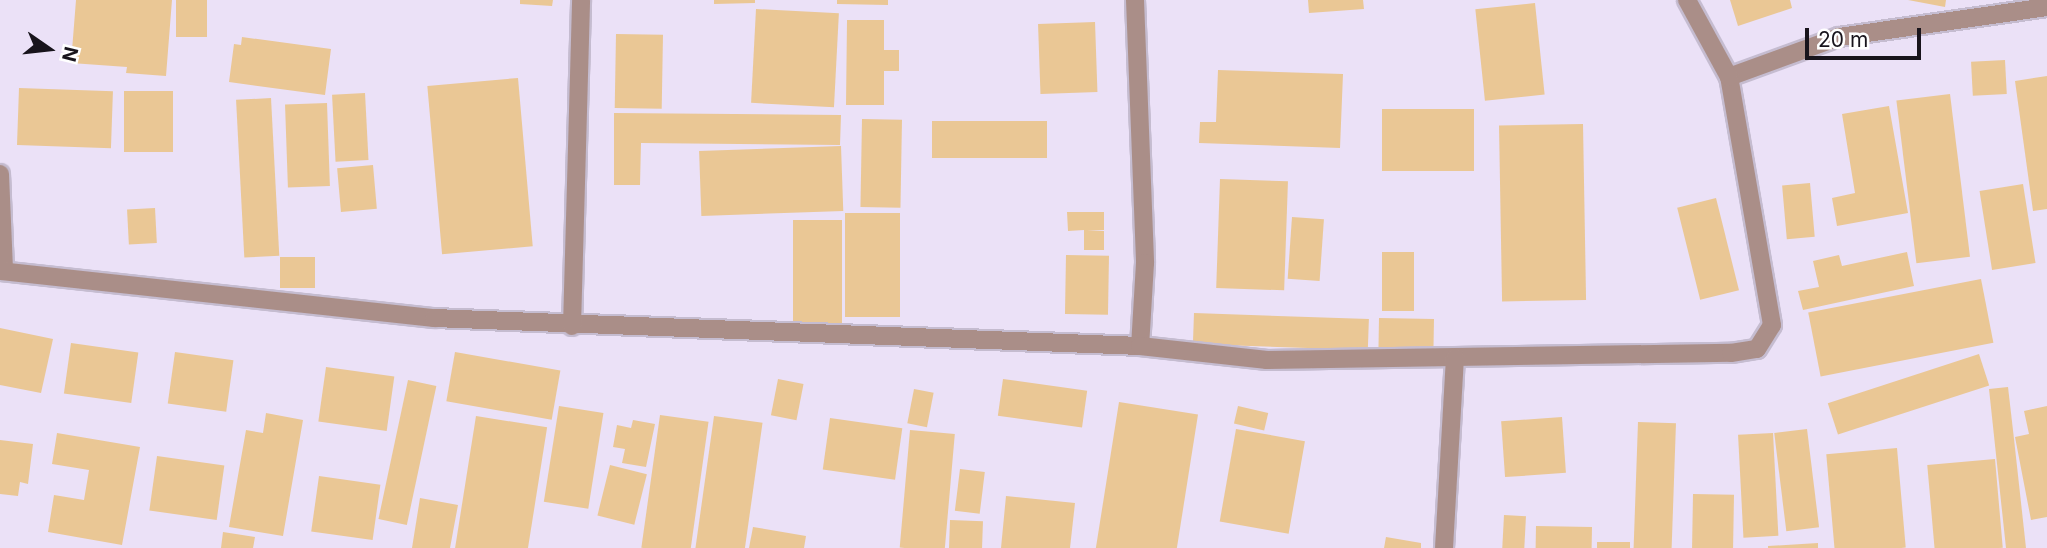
<!DOCTYPE html>
<style>
body{margin:0}
#map{position:relative;width:2047px;height:548px;overflow:hidden;background:#ebe1f7;font-family:Inter,sans-serif}
div>[style]{position:absolute}
[style*='--x']{left:calc(var(--x)*1px);top:calc(var(--y)*1px);width:calc(var(--w)*1px);rotate:calc(var(--a)*1deg)}
.building>*{inset:0;background:#eac795;transform-origin:0 0}
.roads{filter:drop-shadow(2px 0 #c5bcd0) drop-shadow(-2px 0 #c5bcd0) drop-shadow(0 2px #c5bcd0) drop-shadow(0 -2px #c5bcd0)}
.minor>*{height:18px;margin:-9px;padding:0 9px;transform-origin:9px;border-radius:9px;background:#aa8e88}
span{translate:-50% -50%;white-space:nowrap;text-align:center;line-height:1.15;-webkit-text-stroke:5px #fff;paint-order:stroke}
.north{position:absolute;left:14px;top:14px;width:70px;height:70px;-webkit-text-stroke:5px #fff;paint-order:stroke;rotate:104deg;font-size:19px;font-weight:700;line-height:28px;text-align:center;color:#18141c}
.north::after{content:'';display:block;margin:auto;width:24px;height:32px;background:#18141c;clip-path:polygon(50% 0,100% 100%,50% 72%,0 100%)}
.scale{position:absolute;left:1805px;top:28px;width:116px;height:32px;box-sizing:border-box;border:4px solid #18141c;border-top:0;padding-left:9px;font-size:21px;line-height:24px;white-space:nowrap;color:#18141c;-webkit-text-stroke:5px #fff;paint-order:stroke}
</style>
<div id="map">
<div class="building">
<div style="clip-path:polygon(76px 0,172px 0,166px 76px,126px 73px,127px 67px,71px 63px)"></div>
<div style="left:176px;top:0;width:31px;height:37px"></div>
<div style="clip-path:polygon(520px 0,553px 0,552px 6px,520px 4px)"></div>
<div style="clip-path:polygon(714px 0,755px 0,755px 3px,714px 4px)"></div>
<div style="clip-path:polygon(837px 0,888px 0,888px 5px,837px 4px)"></div>
<div style="clip-path:polygon(1308px 0,1363px 0,1364px 9px,1309px 13px)"></div>
<div style="clip-path:polygon(1730px 0,1790px 0,1792px 8px,1738px 26px)"></div>
<div style="clip-path:polygon(1908px 0,1946px 0,1945px 7px)"></div>
<div style="left:1535px;top:3px;width:92px;height:60px;rotate:84deg"></div>
<div style="left:756px;top:9px;width:83px;height:94px;rotate:3deg"></div>
<div style="clip-path:polygon(847px 20px,884px 20px,884px 50px,899px 50px,899px 71px,884px 71px,884px 105px,846px 105px)"></div>
<div style="left:1095px;top:22px;width:70px;height:57px;rotate:88deg"></div>
<div style="left:616px;top:34px;width:47px;height:74px;rotate:1deg"></div>
<div style="clip-path:polygon(242px 37px,331px 49px,325px 95px,229px 82px,234px 44px,241px 45px)"></div>
<div style="left:2005px;top:60px;width:34px;height:34px;rotate:87deg"></div>
<div style="clip-path:polygon(1218px 70px,1343px 74px,1340px 148px,1199px 143px,1200px 122px,1216px 122px)"></div>
<div style="clip-path:polygon(2047px 76px,2047px 209px,2033px 211px,2015px 81px)"></div>
<div style="left:518px;top:78px;width:169px;height:91px;rotate:85deg"></div>
<div style="left:19px;top:88px;width:94px;height:57px;rotate:2deg"></div>
<div style="left:124px;top:91px;width:49px;height:61px"></div>
<div style="left:365px;top:93px;width:67px;height:33px;rotate:87deg"></div>
<div style="left:1950px;top:94px;width:164px;height:54px;rotate:83deg"></div>
<div style="left:271px;top:98px;width:158px;height:35px;rotate:87deg"></div>
<div style="left:327px;top:103px;width:83px;height:42px;rotate:88deg"></div>
<div style="clip-path:polygon(1889px 106px,1908px 213px,1837px 226px,1832px 198px,1855px 193px,1842px 114px)"></div>
<div style="left:1474px;top:109px;width:62px;height:92px;rotate:90deg"></div>
<div style="clip-path:polygon(614px 113px,841px 115px,840px 145px,641px 143px,640px 185px,614px 185px)"></div>
<div style="left:862px;top:119px;width:40px;height:88px;rotate:1deg"></div>
<div style="left:932px;top:121px;width:115px;height:37px"></div>
<div style="left:1583px;top:124px;width:176px;height:84px;rotate:89deg"></div>
<div style="left:841px;top:146px;width:65px;height:142px;rotate:88deg"></div>
<div style="left:373px;top:165px;width:44px;height:36px;rotate:85deg"></div>
<div style="left:1220px;top:179px;width:68px;height:109px;rotate:2deg"></div>
<div style="left:1810px;top:183px;width:54px;height:28px;rotate:85deg"></div>
<div style="left:2023px;top:184px;width:80px;height:44px;rotate:81deg"></div>
<div style="left:1716px;top:198px;width:95px;height:40px;rotate:76deg"></div>
<div style="left:155px;top:208px;width:35px;height:28px;rotate:87deg"></div>
<div style="clip-path:polygon(1067px 212px,1104px 212px,1104px 230px,1087px 230px,1104px 231px,1104px 250px,1084px 250px,1084px 230px,1068px 231px)"></div>
<div style="left:845px;top:213px;width:55px;height:104px"></div>
<div style="left:1292px;top:217px;width:32px;height:62px;rotate:4deg"></div>
<div style="left:793px;top:220px;width:49px;height:112px"></div>
<div style="left:1382px;top:252px;width:32px;height:59px"></div>
<div style="clip-path:polygon(1907px 252px,1914px 286px,1803px 310px,1798px 291px,1819px 287px,1813px 261px,1839px 255px,1842px 266px)"></div>
<div style="left:1066px;top:255px;width:43px;height:59px;rotate:1deg"></div>
<div style="left:280px;top:257px;width:35px;height:31px"></div>
<div style="left:1981px;top:279px;width:65px;height:176px;rotate:79deg"></div>
<div style="left:1194px;top:313px;width:175px;height:31px;rotate:2deg"></div>
<div style="left:1379px;top:318px;width:55px;height:31px;rotate:1deg"></div>
<div style="clip-path:polygon(0 328px,53px 339px,41px 393px,0 385px)"></div>
<div style="left:71px;top:343px;width:68px;height:51px;rotate:8deg"></div>
<div style="left:175px;top:352px;width:59px;height:52px;rotate:8deg"></div>
<div style="left:455px;top:352px;width:107px;height:50px;rotate:10deg"></div>
<div style="left:1979px;top:354px;width:33px;height:159px;rotate:72deg"></div>
<div style="left:326px;top:367px;width:69px;height:55px;rotate:8deg"></div>
<div style="left:778px;top:379px;width:26px;height:37px;rotate:11deg"></div>
<div style="left:1003px;top:379px;width:85px;height:37px;rotate:8deg"></div>
<div style="left:408px;top:380px;width:29px;height:142px;rotate:12deg"></div>
<div style="clip-path:polygon(2008px 387px,2014px 439px,2026px 548px,2006px 548px,1989px 389px)"></div>
<div style="left:914px;top:389px;width:20px;height:35px;rotate:11deg"></div>
<div style="left:1119px;top:402px;width:80px;height:148px;rotate:9deg"></div>
<div style="left:559px;top:406px;width:45px;height:97px;rotate:9deg"></div>
<div style="left:1238px;top:406px;width:31px;height:18px;rotate:13deg"></div>
<div style="clip-path:polygon(2047px 406px,2047px 517px,2031px 520px,2015px 437px,2029px 434px,2024px 411px)"></div>
<div style="clip-path:polygon(266px 413px,303px 420px,283px 536px,229px 527px,246px 430px,263px 433px)"></div>
<div style="left:660px;top:415px;width:49px;height:134px;rotate:8deg"></div>
<div style="left:476px;top:416px;width:72px;height:134px;rotate:9deg"></div>
<div style="left:714px;top:416px;width:49px;height:134px;rotate:8deg"></div>
<div style="left:1562px;top:417px;width:56px;height:61px;rotate:86deg"></div>
<div style="left:830px;top:418px;width:73px;height:52px;rotate:8deg"></div>
<div style="clip-path:polygon(633px 420px,655px 424px,646px 467px,622px 463px,625px 449px,613px 447px,617px 425px,631px 428px)"></div>
<div style="left:1638px;top:422px;width:38px;height:126px;rotate:2deg"></div>
<div style="left:1236px;top:429px;width:70px;height:94px;rotate:10deg"></div>
<div style="left:1807px;top:429px;width:99px;height:33px;rotate:83deg"></div>
<div style="left:910px;top:430px;width:45px;height:118px;rotate:5deg"></div>
<div style="clip-path:polygon(57px 433px,140px 447px,122px 545px,48px 532px,54px 495px,84px 500px,89px 470px,52px 464px)"></div>
<div style="left:1773px;top:433px;width:103px;height:35px;rotate:87deg"></div>
<div style="clip-path:polygon(0 440px,33px 444px,28px 484px,20px 482px,18px 496px,0 494px)"></div>
<div style="left:1897px;top:448px;width:100px;height:71px;rotate:85deg"></div>
<div style="left:157px;top:456px;width:68px;height:55px;rotate:8deg"></div>
<div style="left:1995px;top:459px;width:89px;height:68px;rotate:85deg"></div>
<div style="left:610px;top:465px;width:38px;height:52px;rotate:14deg"></div>
<div style="left:960px;top:469px;width:25px;height:42px;rotate:7deg"></div>
<div style="left:319px;top:476px;width:62px;height:56px;rotate:8deg"></div>
<div style="left:1693px;top:494px;width:41px;height:54px;rotate:1deg"></div>
<div style="clip-path:polygon(1006px 496px,1075px 503px,1070px 548px,1001px 548px)"></div>
<div style="clip-path:polygon(420px 498px,458px 505px,450px 548px,412px 548px)"></div>
<div style="left:1504px;top:515px;width:22px;height:33px;rotate:3deg"></div>
<div style="left:950px;top:520px;width:33px;height:28px;rotate:2deg"></div>
<div style="left:1536px;top:526px;width:56px;height:22px;rotate:1deg"></div>
<div style="clip-path:polygon(753px 527px,806px 536px,804px 548px,749px 548px)"></div>
<div style="clip-path:polygon(223px 532px,255px 537px,253px 548px,221px 548px)"></div>
<div style="clip-path:polygon(1386px 537px,1421px 543px,1421px 548px,1384px 548px)"></div>
<div style="left:1597px;top:542px;width:33px;height:6px"></div>
<div style="clip-path:polygon(1818px 543px,1818px 548px,1768px 548px,1768px 546px)"></div>
</div>
<div class="roads">
<div class="minor">
<div style="--x:1135;--y:0;--w:263;--a:87.8"></div>
<div style="--x:1145;--y:263;--w:83;--a:93.4"></div>
<div style="--x:1729;--y:77;--w:117;--a:-20"></div>
<div style="--x:1839;--y:37;--w:210;--a:-8.2"></div>
<div style="--x:0;--y:174;--w:97;--a:87.6"></div>
<div style="--x:0;--y:271;--w:437;--a:6.2"></div>
<div style="--x:434;--y:318;--w:707;--a:2.27"></div>
<div style="--x:1140;--y:346;--w:128;--a:6.3"></div>
<div style="--x:1267;--y:360;--w:464;--a:-0.9"></div>
<div style="--x:1731;--y:353;--w:26;--a:-9"></div>
<div style="--x:1757;--y:349;--w:28;--a:-58"></div>
<div style="--x:1772;--y:325;--w:252;--a:-99.8"></div>
<div style="--x:1729;--y:77;--w:88;--a:-118.6"></div>
<div style="--x:572;--y:326;--w:326;--a:-88.4"></div>
<div style="--x:1444;--y:548;--w:191;--a:-86.7"></div>
</div>
</div>
<div class="north">N</div>
<div class="scale">20 m</div>
</div>
